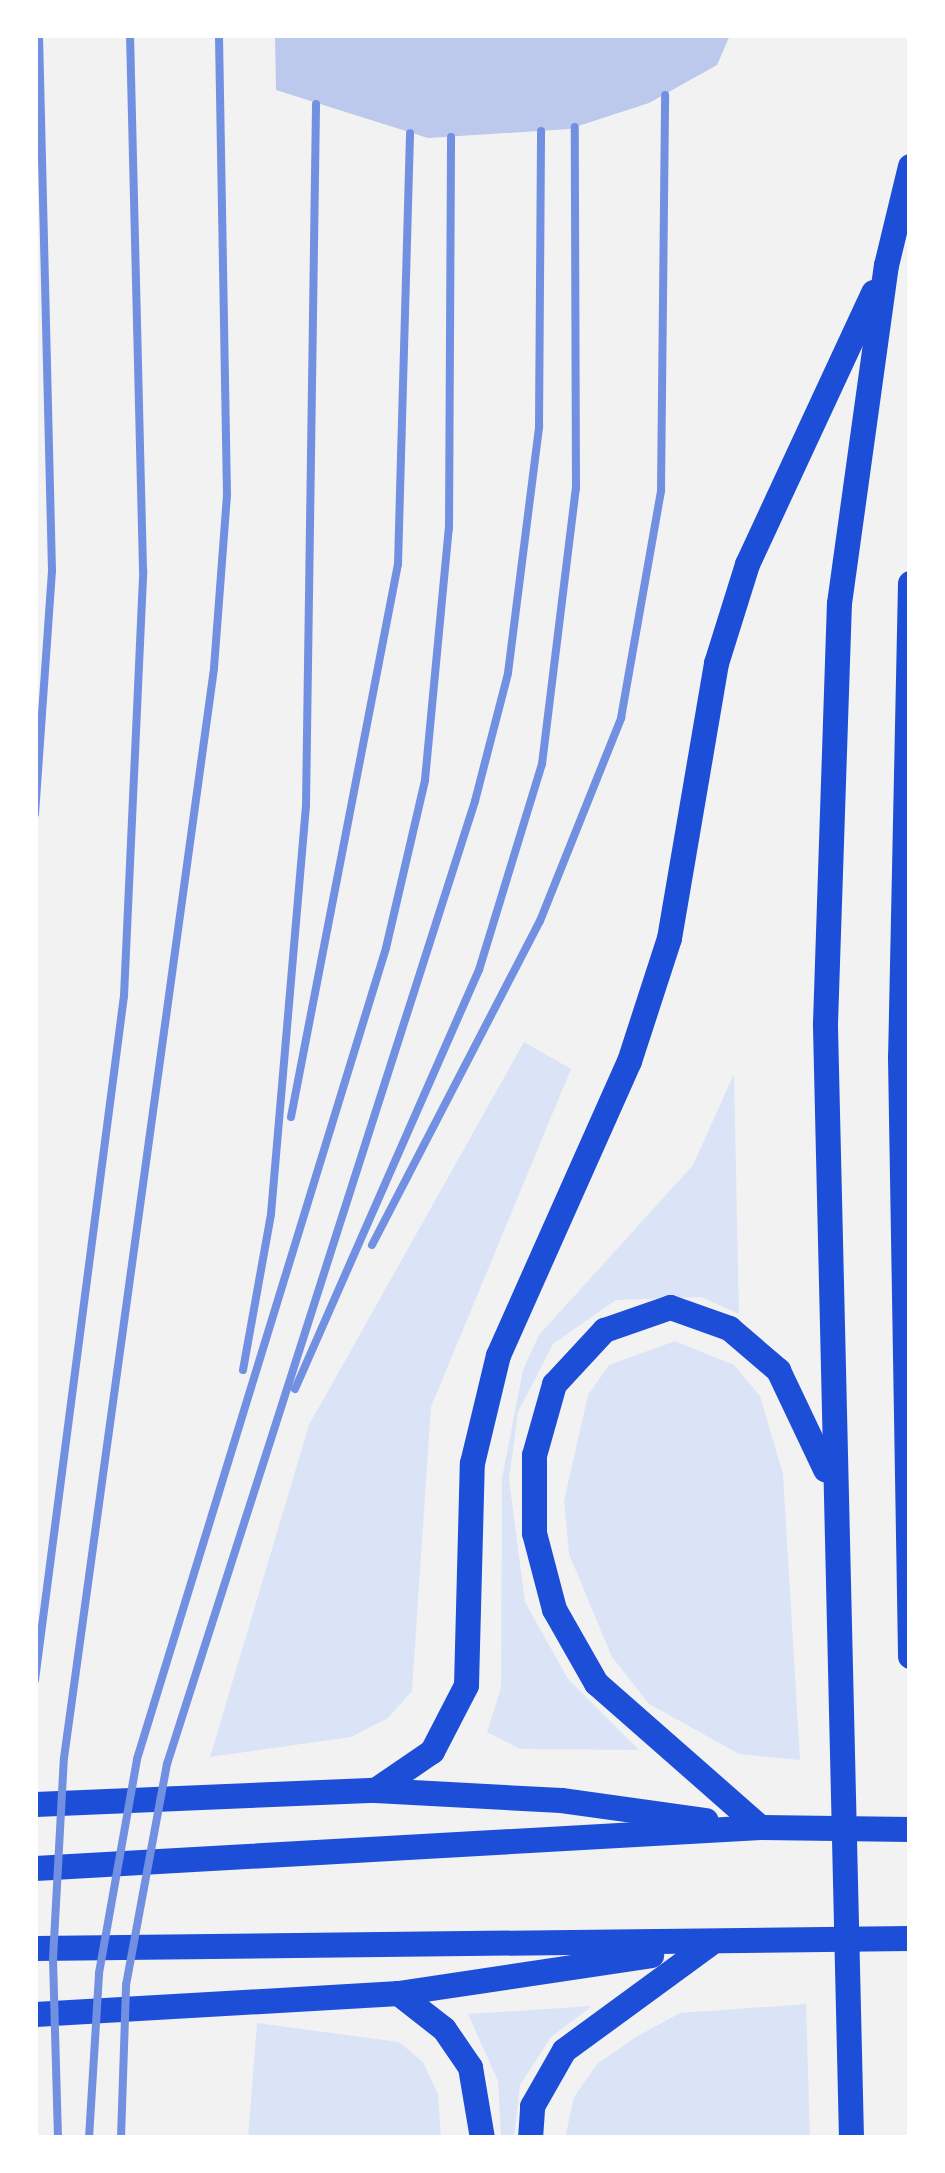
<!DOCTYPE html>
<style>
body{margin:0}
#map{position:relative;width:945px;height:2173px;overflow:hidden;background:#f2f2f2;font-family:"Titillium Web",sans-serif}
div>[style]{position:absolute}
[style*='--x']{left:calc(var(--x)*1px);top:calc(var(--y)*1px);width:calc(var(--w)*1px);rotate:calc(var(--a)*1deg)}
.green>*{inset:0;background:#dbe4f7}
.building>*{inset:0;background:#bdc9ec}
.primary>*{height:25px;margin:-12.5px;padding:0 12.5px;transform-origin:12.5px;border-radius:12.5px;background:#1d4ed8}
.rail>*{height:8px;margin:-4px;padding:0 4px;transform-origin:4px;border-radius:4px;background:#7290e2}
span{translate:-50% -50%;white-space:nowrap;text-align:center;line-height:1.15;-webkit-text-stroke:10px #fff;paint-order:stroke}
.frame{position:absolute;inset:0;border:38px solid #fff;pointer-events:none}
</style>
<div id="map">
<div class="green">
<div style="clip-path:polygon(524px 1042px,571px 1069px,431px 1407px,412px 1691px,388px 1718px,351px 1737px,210px 1757px,309px 1425px)"></div>
<div style="clip-path:polygon(734px 1074px,739px 1314px,701px 1297px,616px 1300px,553px 1344px,518px 1412px,509px 1479px,525px 1602px,568px 1679px,639px 1750px,520px 1749px,487px 1732px,501px 1688px,502px 1478px,523px 1370px,539px 1335px,693px 1165px)"></div>
<div style="clip-path:polygon(675px 1341px,734px 1365px,760px 1396px,783px 1474px,800px 1760px,739px 1754px,649px 1704px,612px 1657px,569px 1554px,564px 1501px,588px 1395px,609px 1365px)"></div>
<div style="clip-path:polygon(806px 2004px,810px 2138px,565px 2138px,574px 2097px,597px 2064px,636px 2037px,680px 2013px)"></div>
<div style="clip-path:polygon(592px 2006px,551px 2037px,520px 2085px,514px 2138px,501px 2138px,498px 2081px,468px 2014px)"></div>
<div style="clip-path:polygon(257px 2023px,399px 2042px,423px 2062px,438px 2094px,441px 2138px,248px 2138px)"></div>
</div>
<div class="building">
<div style="clip-path:polygon(275px 35px,730px 35px,717px 65px,649px 103px,569px 129px,428px 138px,276px 90px)"></div>
</div>
<div class="primary">
<div style="--x:910;--y:583;--w:474;--a:91.2"></div>
<div style="--x:900;--y:1057;--w:599;--a:89.04"></div>
<div style="--x:375;--y:1790;--w:69;--a:-34.4"></div>
<div style="--x:432;--y:1751;--w:74;--a:-62.7"></div>
<div style="--x:466;--y:1685;--w:222;--a:-88.5"></div>
<div style="--x:472;--y:1463;--w:111;--a:-76.5"></div>
<div style="--x:498;--y:1355;--w:322;--a:-66"></div>
<div style="--x:629;--y:1061;--w:129;--a:-72"></div>
<div style="--x:669;--y:938;--w:279;--a:-80.3"></div>
<div style="--x:716;--y:663;--w:104;--a:-72.6"></div>
<div style="--x:747;--y:564;--w:300;--a:-65.1"></div>
<div style="--x:35;--y:1804;--w:340;--a:-2.4"></div>
<div style="--x:375;--y:1790;--w:186;--a:3.1"></div>
<div style="--x:561;--y:1800;--w:146;--a:7.9"></div>
<div style="--x:760;--y:1827;--w:218;--a:-138.7"></div>
<div style="--x:596;--y:1683;--w:85;--a:-119.6"></div>
<div style="--x:554;--y:1609;--w:79;--a:-104.7"></div>
<div style="--x:534;--y:1533;--w:78;--a:-90"></div>
<div style="--x:534;--y:1455;--w:74;--a:-74.3"></div>
<div style="--x:554;--y:1384;--w:74;--a:-47.2"></div>
<div style="--x:604;--y:1330;--w:70;--a:-19.2"></div>
<div style="--x:670;--y:1307;--w:63;--a:19.6"></div>
<div style="--x:729;--y:1328;--w:65;--a:40.6"></div>
<div style="--x:778;--y:1370;--w:110;--a:64.6"></div>
<div style="--x:35;--y:1868;--w:726;--a:-3.24"></div>
<div style="--x:760;--y:1827;--w:150;--a:0.8"></div>
<div style="--x:35;--y:1948;--w:875;--a:-0.65"></div>
<div style="--x:398;--y:1993;--w:58;--a:38"></div>
<div style="--x:444;--y:2029;--w:46;--a:55.6"></div>
<div style="--x:470;--y:2067;--w:72;--a:80.4"></div>
<div style="--x:35;--y:2014;--w:364;--a:-3.3"></div>
<div style="--x:398;--y:1993;--w:256;--a:-8.5"></div>
<div style="--x:530;--y:2138;--w:32;--a:-86"></div>
<div style="--x:532;--y:2106;--w:64;--a:-60.3"></div>
<div style="--x:564;--y:2050;--w:181;--a:-36.2"></div>
<div style="--x:851;--y:2138;--w:1115;--a:-91.34"></div>
<div style="--x:825;--y:1023;--w:420;--a:-88.1"></div>
<div style="--x:839;--y:603;--w:341;--a:-82.1"></div>
<div style="--x:886;--y:265;--w:102;--a:-76.4"></div>
</div>
<div class="rail">
<div style="--x:35;--y:814;--w:244;--a:-86"></div>
<div style="--x:52;--y:571;--w:536;--a:-91.39"></div>
<div style="--x:291;--y:1117;--w:563;--a:-79.05"></div>
<div style="--x:398;--y:564;--w:431;--a:-88.4"></div>
<div style="--x:372;--y:1245;--w:365;--a:-62.6"></div>
<div style="--x:540;--y:921;--w:219;--a:-68.2"></div>
<div style="--x:621;--y:718;--w:231;--a:-80"></div>
<div style="--x:661;--y:490;--w:395;--a:-89.4"></div>
<div style="--x:243;--y:1370;--w:158;--a:-79.8"></div>
<div style="--x:271;--y:1214;--w:410;--a:-85.1"></div>
<div style="--x:306;--y:805;--w:701;--a:-89.18"></div>
<div style="--x:295;--y:1389;--w:458;--a:-66.3"></div>
<div style="--x:479;--y:970;--w:215;--a:-73"></div>
<div style="--x:542;--y:764;--w:277;--a:-83"></div>
<div style="--x:576;--y:489;--w:362;--a:-90.2"></div>
<div style="--x:35;--y:1680;--w:690;--a:-82.59"></div>
<div style="--x:124;--y:996;--w:426;--a:-87.4"></div>
<div style="--x:143;--y:570;--w:535;--a:-91.39"></div>
<div style="--x:58;--y:2138;--w:179;--a:-91.6"></div>
<div style="--x:53;--y:1959;--w:201;--a:-86.9"></div>
<div style="--x:64;--y:1758;--w:1100;--a:-82.16"></div>
<div style="--x:214;--y:668;--w:173;--a:-85.7"></div>
<div style="--x:227;--y:495;--w:460;--a:-91"></div>
<div style="--x:89;--y:2138;--w:165;--a:-86.5"></div>
<div style="--x:99;--y:1973;--w:217;--a:-79.9"></div>
<div style="--x:137;--y:1759;--w:848;--a:-72.93"></div>
<div style="--x:386;--y:948;--w:172;--a:-76.9"></div>
<div style="--x:425;--y:780;--w:253;--a:-84.6"></div>
<div style="--x:449;--y:528;--w:391;--a:-89.7"></div>
<div style="--x:121;--y:2138;--w:153;--a:-88.1"></div>
<div style="--x:126;--y:1985;--w:225;--a:-79.5"></div>
<div style="--x:167;--y:1764;--w:1011;--a:-72.26"></div>
<div style="--x:475;--y:801;--w:132;--a:-75.5"></div>
<div style="--x:508;--y:673;--w:249;--a:-82.8"></div>
<div style="--x:539;--y:426;--w:295;--a:-89.6"></div>
</div>
<div class="frame"></div>
</div>
